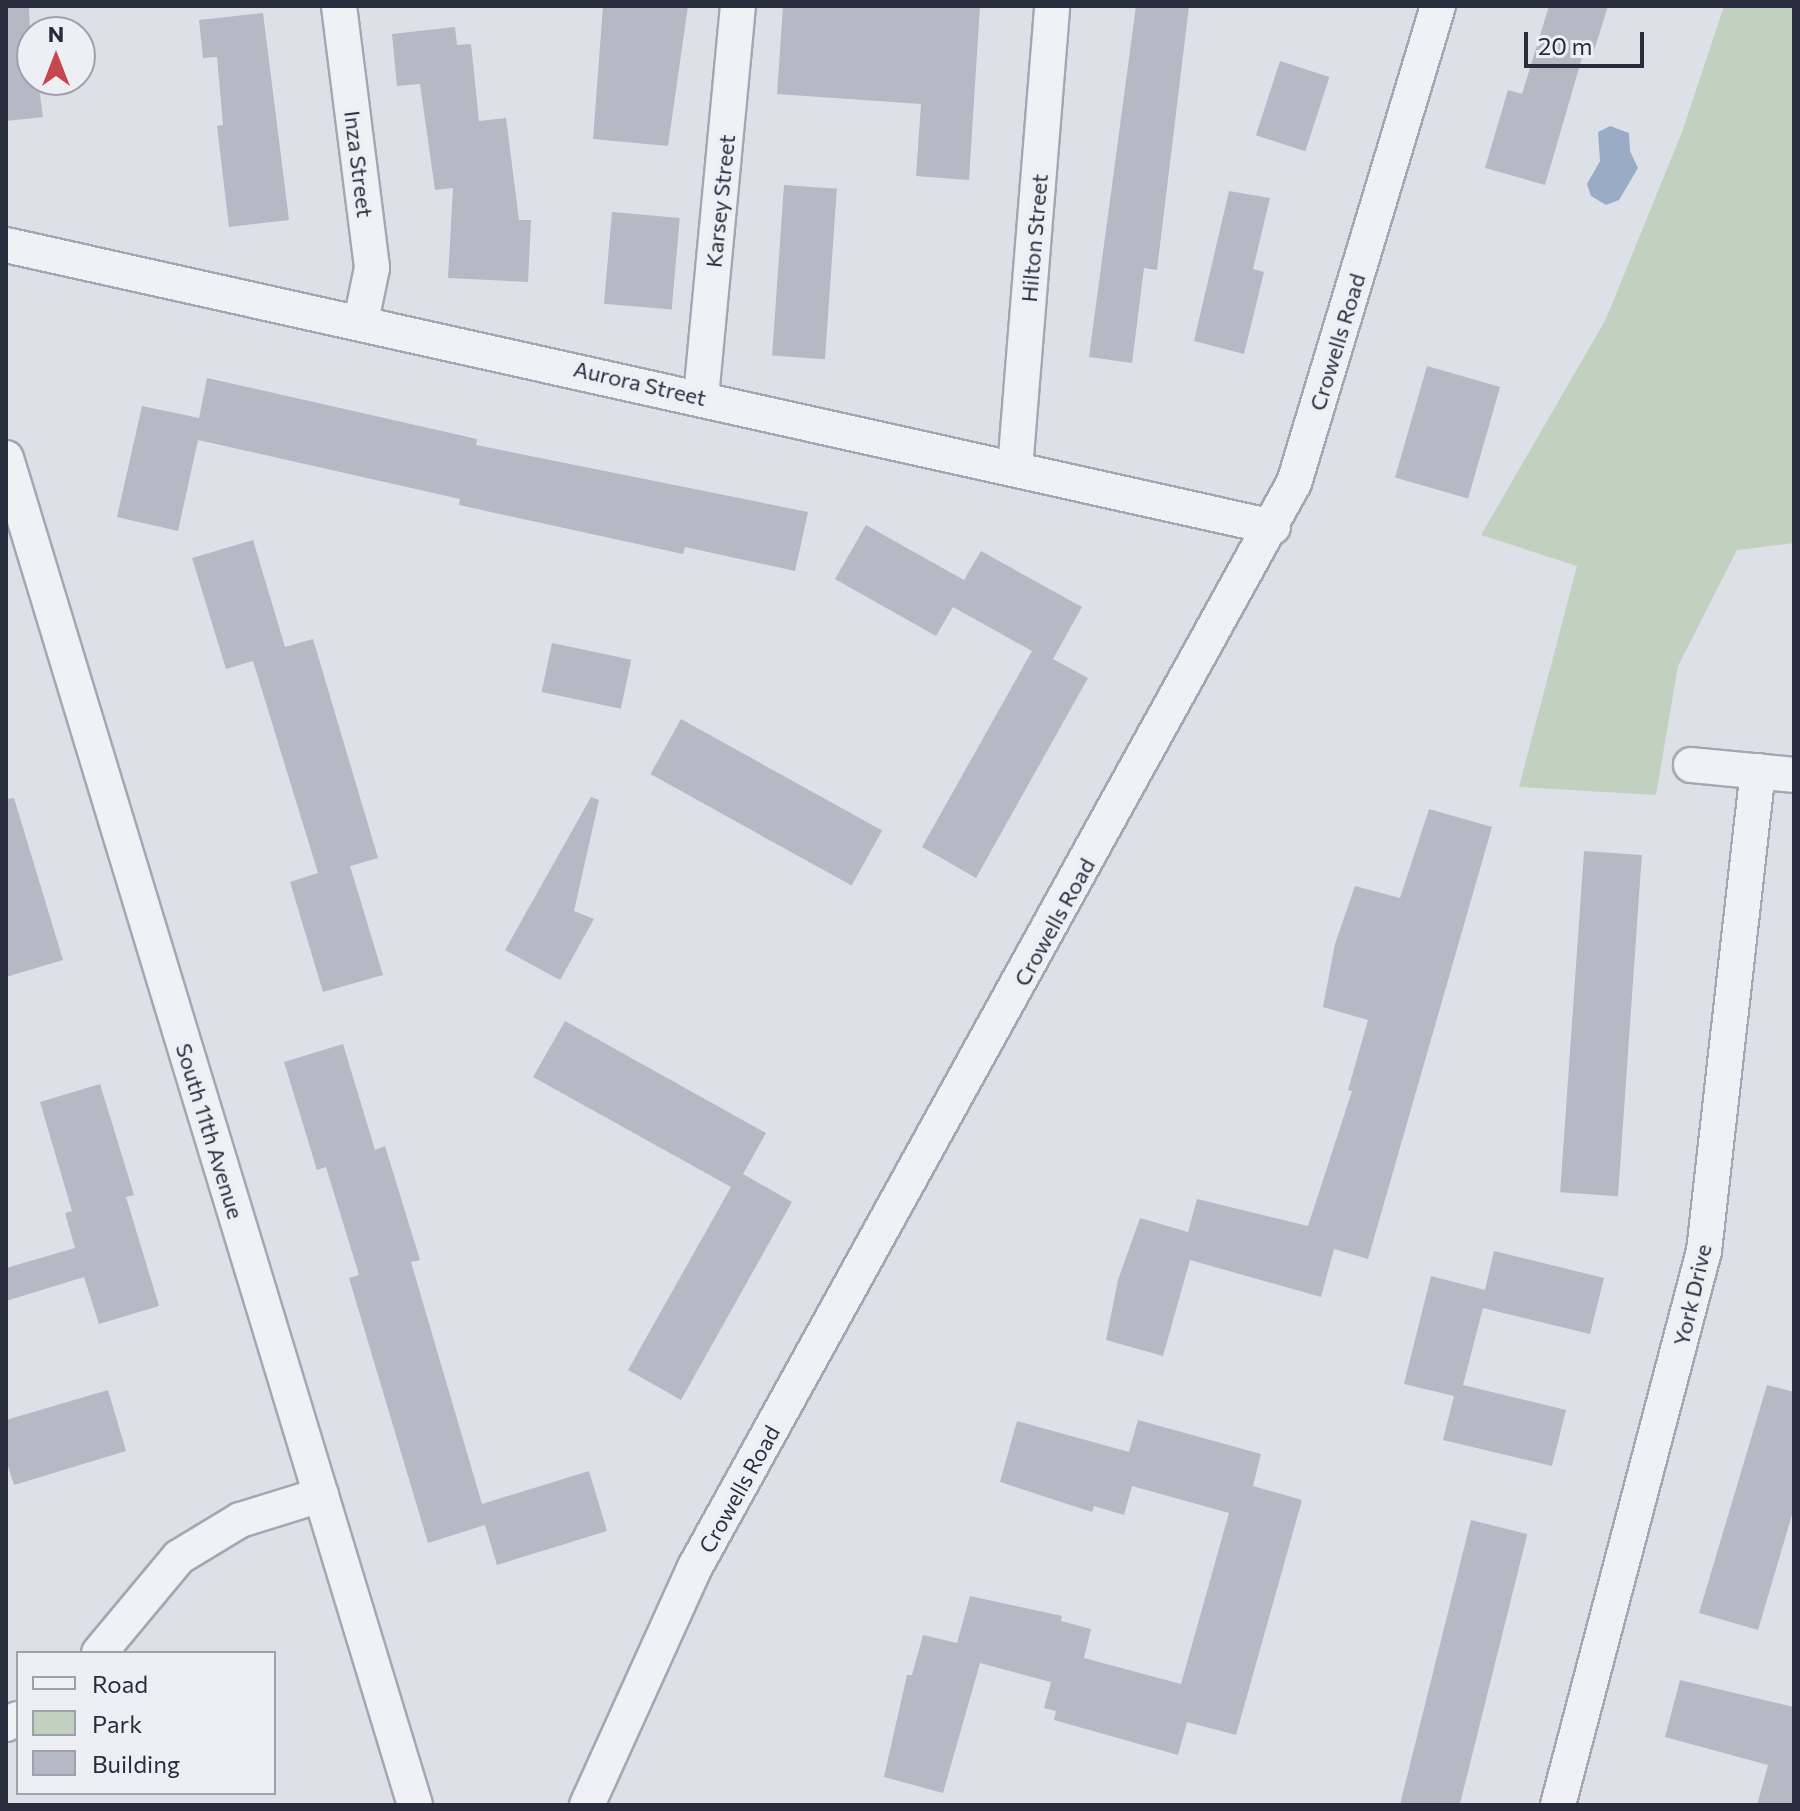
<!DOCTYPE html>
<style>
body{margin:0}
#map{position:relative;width:1800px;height:1811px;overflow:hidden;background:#dee0e7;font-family:Commissioner,sans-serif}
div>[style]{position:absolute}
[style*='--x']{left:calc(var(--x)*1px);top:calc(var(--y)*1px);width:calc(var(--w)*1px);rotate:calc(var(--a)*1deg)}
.green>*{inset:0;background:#c2d0bf}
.water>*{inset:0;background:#9aabc6}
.building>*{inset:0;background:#b5b9c3;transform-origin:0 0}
.roads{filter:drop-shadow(2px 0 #a4a7b1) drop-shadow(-2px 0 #a4a7b1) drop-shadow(0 2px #a4a7b1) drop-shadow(0 -2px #a4a7b1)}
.street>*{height:34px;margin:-17px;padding:0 17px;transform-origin:17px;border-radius:17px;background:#f0f1f5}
span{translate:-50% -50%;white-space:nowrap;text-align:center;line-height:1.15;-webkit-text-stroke:8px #edeff4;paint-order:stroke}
.street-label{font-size:22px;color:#282d3d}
.frame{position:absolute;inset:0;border:8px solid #282d3d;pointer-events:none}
.legend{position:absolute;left:16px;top:1651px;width:260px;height:144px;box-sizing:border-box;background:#edeff4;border:2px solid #9ea1ab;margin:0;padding:10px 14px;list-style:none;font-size:24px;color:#282d3d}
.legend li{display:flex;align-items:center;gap:16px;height:40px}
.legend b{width:40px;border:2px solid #9ea1ab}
.north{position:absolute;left:16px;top:16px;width:80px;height:80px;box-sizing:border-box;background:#edeff4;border:2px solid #9ea1ab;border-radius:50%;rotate:0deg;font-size:22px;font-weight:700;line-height:32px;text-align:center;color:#282d3d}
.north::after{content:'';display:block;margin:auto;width:28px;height:36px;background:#c8464e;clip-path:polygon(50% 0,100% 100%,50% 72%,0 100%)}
.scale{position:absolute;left:1524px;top:32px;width:120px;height:36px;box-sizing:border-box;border:4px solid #282d3d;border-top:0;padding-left:10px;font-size:24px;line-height:28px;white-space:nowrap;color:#282d3d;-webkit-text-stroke:6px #edeff4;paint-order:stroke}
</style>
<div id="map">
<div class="green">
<div style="clip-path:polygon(1724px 6px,1794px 6px,1794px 543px,1737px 550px,1678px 666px,1656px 795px,1519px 787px,1577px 566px,1481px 535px,1606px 319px,1682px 132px)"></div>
</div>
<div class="water">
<div style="clip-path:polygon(1610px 126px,1629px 133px,1630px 151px,1638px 168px,1619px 200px,1606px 205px,1591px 196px,1587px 184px,1600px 161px,1598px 132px)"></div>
</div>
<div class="building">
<div style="clip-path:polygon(6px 6px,29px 6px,32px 80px,38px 80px,43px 117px,6px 121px)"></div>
<div style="clip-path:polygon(603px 6px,688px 6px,668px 146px,593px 139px)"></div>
<div style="clip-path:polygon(783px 6px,980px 6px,969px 180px,916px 176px,921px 104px,777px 94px)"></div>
<div style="clip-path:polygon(1136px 6px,1189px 6px,1157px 270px,1144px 268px,1132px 363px,1089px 357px)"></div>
<div style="clip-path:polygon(1549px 6px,1608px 6px,1593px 54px,1584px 51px,1545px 185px,1485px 168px,1508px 90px,1522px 94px)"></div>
<div style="clip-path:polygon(263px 13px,289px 220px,229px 227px,217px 126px,223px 125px,217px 57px,203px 58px,199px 20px)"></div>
<div style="clip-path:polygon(455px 27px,457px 45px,471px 44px,479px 121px,506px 118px,519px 220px,531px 220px,528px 282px,448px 278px,453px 188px,435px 190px,420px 84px,397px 86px,392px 34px)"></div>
<div style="left:1280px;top:61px;width:52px;height:78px;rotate:18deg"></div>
<div style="left:784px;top:185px;width:53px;height:171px;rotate:4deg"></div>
<div style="clip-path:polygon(1229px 191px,1270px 198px,1253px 269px,1264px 272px,1244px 354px,1194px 341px)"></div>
<div style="left:612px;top:212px;width:68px;height:92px;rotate:5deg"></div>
<div style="left:1427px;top:366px;width:76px;height:116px;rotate:16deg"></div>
<div style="clip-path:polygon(207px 378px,477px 439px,476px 445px,808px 512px,795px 571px,685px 547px,683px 554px,459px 505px,460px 499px,198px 440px,178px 531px,117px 517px,142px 406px,199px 418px)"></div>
<div style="clip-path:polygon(866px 525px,964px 580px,981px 551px,1082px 607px,1053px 659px,1088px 678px,976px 878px,922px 847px,1032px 651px,953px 607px,936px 636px,835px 579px)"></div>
<div style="clip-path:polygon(253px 540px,285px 647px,313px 639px,378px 858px,350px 866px,383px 975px,323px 992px,290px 882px,318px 873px,253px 661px,226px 669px,192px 558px)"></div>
<div style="left:552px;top:643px;width:81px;height:50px;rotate:12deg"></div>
<div style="left:681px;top:719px;width:230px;height:63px;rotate:29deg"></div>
<div style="clip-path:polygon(591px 797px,599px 800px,574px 911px,594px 919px,560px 980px,505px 950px)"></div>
<div style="clip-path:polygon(14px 798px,63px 960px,6px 977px,6px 799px)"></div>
<div style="clip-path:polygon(1429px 809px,1492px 827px,1368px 1259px,1334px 1249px,1321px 1297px,1190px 1260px,1163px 1356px,1106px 1340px,1118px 1280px,1140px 1218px,1188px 1232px,1197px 1199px,1308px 1226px,1352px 1091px,1348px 1090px,1368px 1020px,1323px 1007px,1335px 944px,1355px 886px,1400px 898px)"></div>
<div style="left:1584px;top:851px;width:58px;height:342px;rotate:4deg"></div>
<div style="clip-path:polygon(565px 1021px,766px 1133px,743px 1174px,792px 1202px,681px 1400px,628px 1370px,731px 1187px,533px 1077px)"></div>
<div style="clip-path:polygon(343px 1044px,375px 1150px,385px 1146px,420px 1260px,411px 1262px,482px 1504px,589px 1471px,607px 1531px,497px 1565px,485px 1525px,428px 1543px,349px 1278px,359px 1275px,326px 1167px,317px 1170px,284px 1062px)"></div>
<div style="clip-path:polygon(100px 1084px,134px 1195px,126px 1197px,159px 1306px,99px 1324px,84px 1277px,6px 1301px,6px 1268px,75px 1248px,65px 1213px,72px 1211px,40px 1102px)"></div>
<div style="clip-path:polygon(1494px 1251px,1604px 1278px,1590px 1334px,1483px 1308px,1463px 1385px,1566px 1410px,1552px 1466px,1443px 1440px,1454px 1396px,1404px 1384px,1431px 1276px,1485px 1290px)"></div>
<div style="clip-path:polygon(1767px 1385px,1794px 1392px,1794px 1508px,1758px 1630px,1699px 1613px)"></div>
<div style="clip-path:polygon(108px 1390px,126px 1451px,14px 1485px,6px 1460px,6px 1420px)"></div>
<div style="clip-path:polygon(1138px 1420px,1261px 1454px,1253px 1486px,1302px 1500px,1236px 1735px,1187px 1722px,1178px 1755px,1054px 1720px,1056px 1711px,1044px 1708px,1051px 1682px,980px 1663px,943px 1793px,884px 1777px,907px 1675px,912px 1675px,923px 1635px,957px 1643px,970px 1596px,1062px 1616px,1061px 1621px,1091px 1629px,1084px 1658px,1181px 1684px,1229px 1513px,1132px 1486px,1124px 1515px,1094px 1506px,1092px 1512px,1000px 1482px,1017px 1421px,1129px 1452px)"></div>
<div style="left:1471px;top:1520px;width:58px;height:296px;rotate:14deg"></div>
<div style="clip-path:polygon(1680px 1680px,1794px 1707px,1794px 1805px,1757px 1805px,1768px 1765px,1665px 1737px)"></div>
</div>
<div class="roads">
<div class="street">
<div style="--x:339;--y:6;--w:264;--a:82.8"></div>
<div style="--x:372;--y:268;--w:54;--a:101.7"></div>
<div style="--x:6;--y:245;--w:1298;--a:12.55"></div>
<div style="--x:701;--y:397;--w:393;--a:-84.6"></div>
<div style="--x:6;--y:458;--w:1408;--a:73.11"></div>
<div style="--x:1015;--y:469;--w:464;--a:-85.4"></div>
<div style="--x:1691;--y:765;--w:103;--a:5.5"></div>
<div style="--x:99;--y:1653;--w:125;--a:-50.2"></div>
<div style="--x:179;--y:1557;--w:71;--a:-31.2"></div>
<div style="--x:240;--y:1520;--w:85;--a:-17.2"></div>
<div style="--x:6;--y:1724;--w:13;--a:-23"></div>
<div style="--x:587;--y:1805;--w:261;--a:-65.6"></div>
<div style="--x:695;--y:1567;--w:1238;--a:-61.08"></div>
<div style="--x:1294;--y:483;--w:498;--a:-73.2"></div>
<div style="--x:1558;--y:1805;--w:573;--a:-75.24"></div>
<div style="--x:1704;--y:1251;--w:483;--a:-83.6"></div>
</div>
</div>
<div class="street-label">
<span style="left:359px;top:164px;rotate:83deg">Inza Street</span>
<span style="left:720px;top:201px;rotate:-84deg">Karsey Street</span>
<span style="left:1034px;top:238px;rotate:-85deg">Hilton Street</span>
<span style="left:1337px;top:342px;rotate:-73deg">Crowells Road</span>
<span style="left:640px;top:383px;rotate:13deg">Aurora Street</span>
<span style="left:1054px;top:922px;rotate:-61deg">Crowells Road</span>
<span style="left:210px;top:1131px;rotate:73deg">South 11th Avenue</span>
<span style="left:1692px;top:1295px;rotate:-77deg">York Drive</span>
<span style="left:739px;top:1489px;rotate:-61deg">Crowells Road</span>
</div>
<div class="frame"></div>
<ul class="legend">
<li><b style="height:10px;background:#f0f1f5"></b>Road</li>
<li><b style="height:22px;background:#c2d0bf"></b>Park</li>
<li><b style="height:22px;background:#b5b9c3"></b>Building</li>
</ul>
<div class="north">N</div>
<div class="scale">20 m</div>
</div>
